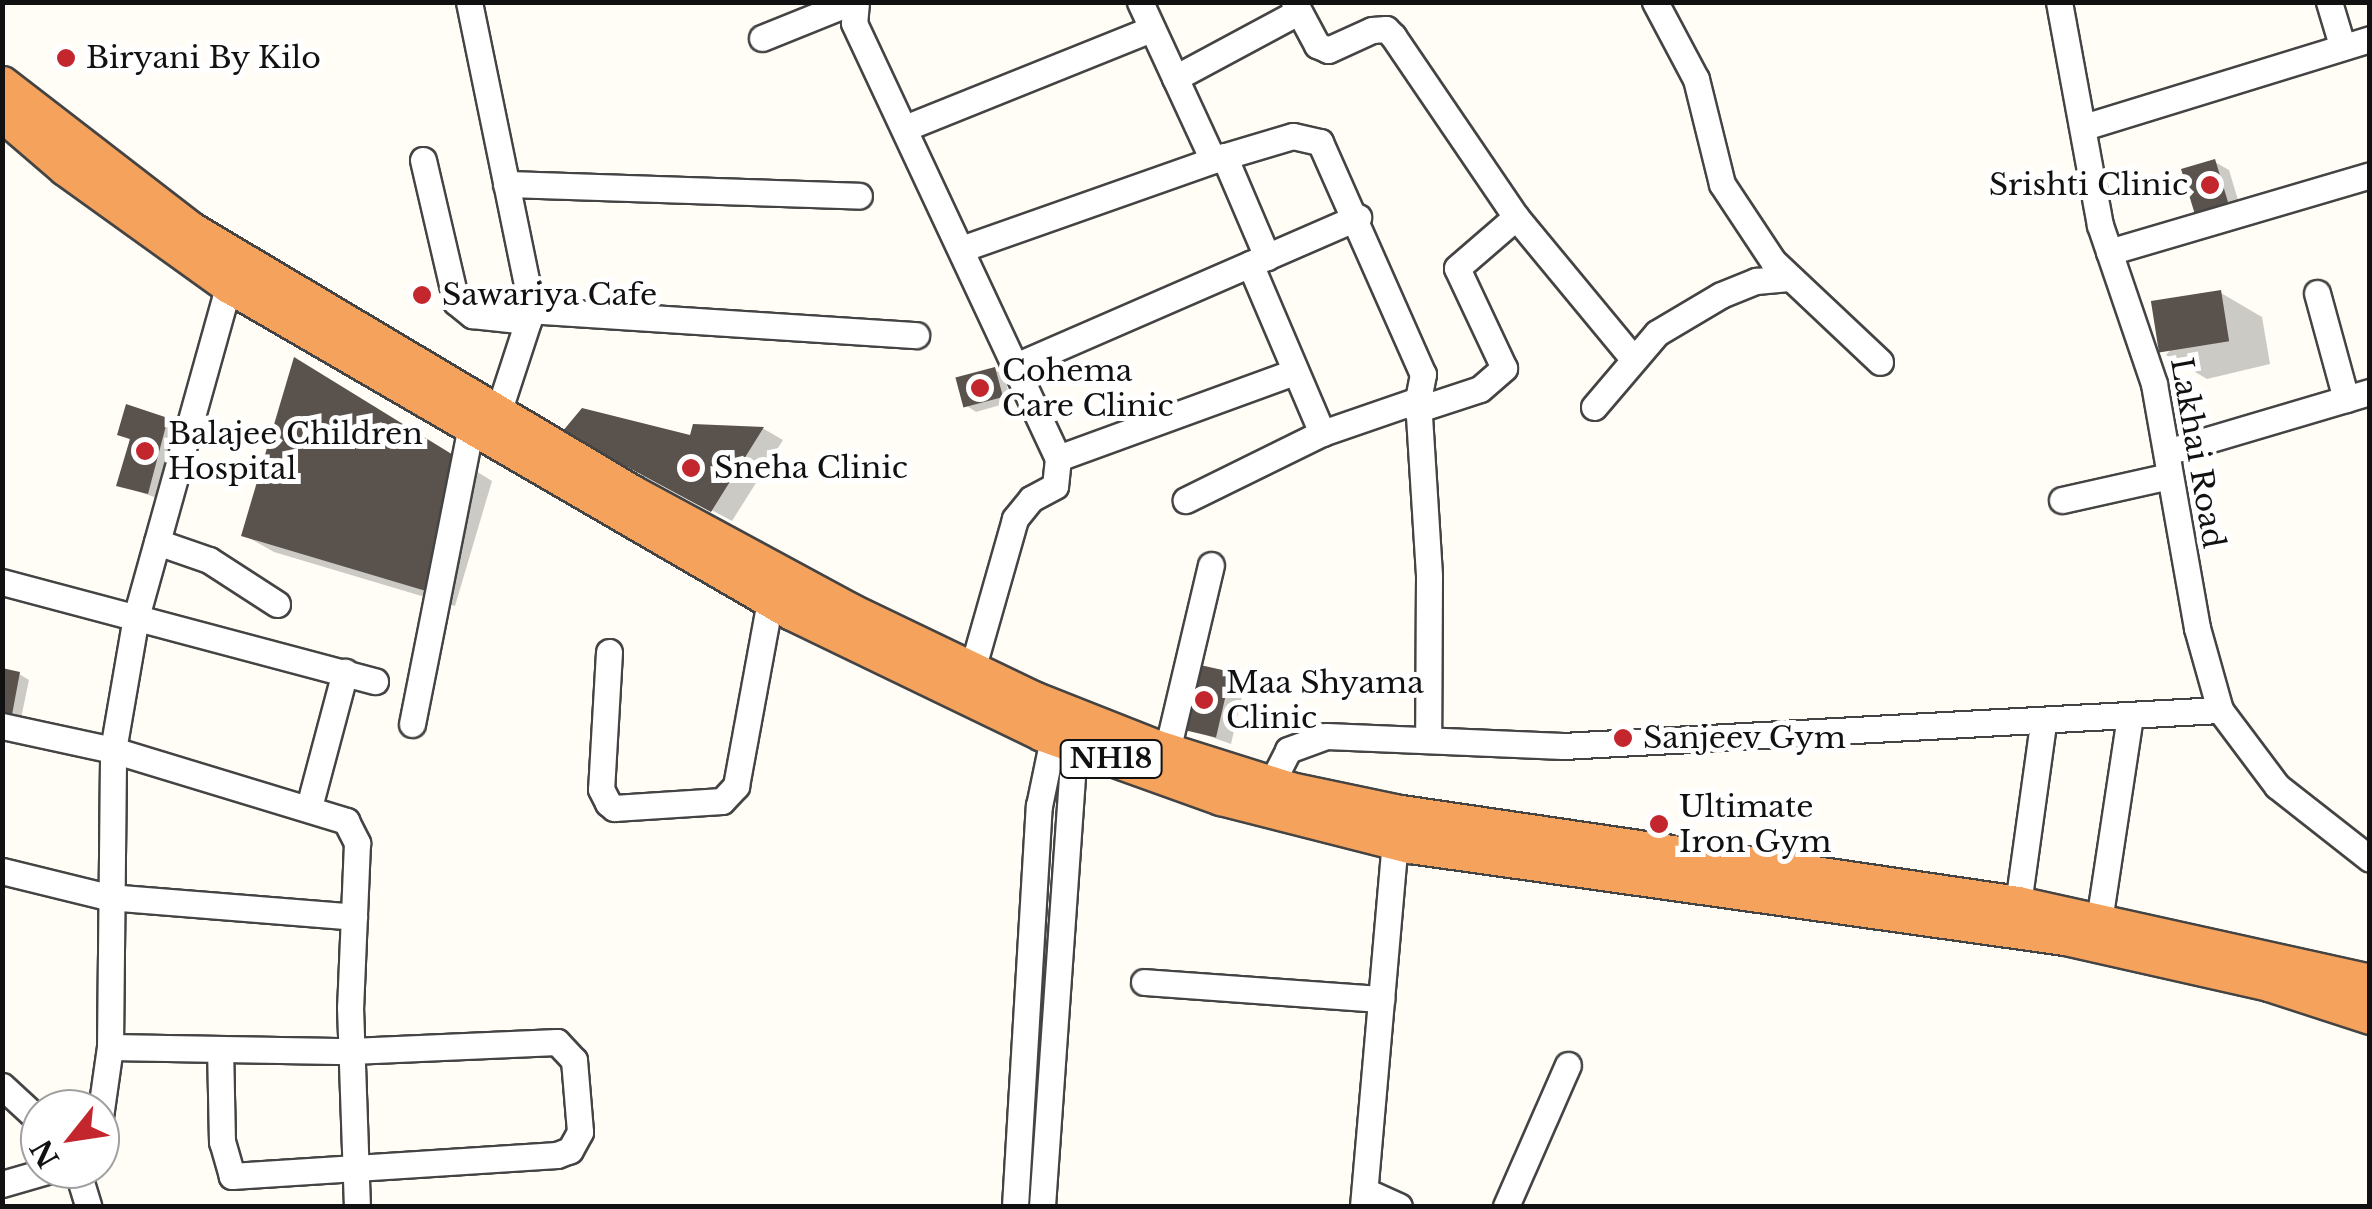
<!DOCTYPE html>
<style>
body{margin:0}
#map{position:relative;width:2372px;height:1209px;overflow:hidden;background:#fffdf5;font-family:"Libre Baskerville",serif}
div>[style]{position:absolute}
[style*='--x']{left:calc(var(--x)*1px);top:calc(var(--y)*1px);width:calc(var(--w)*1px);rotate:calc(var(--a)*1deg)}
.shadow>*{inset:0;background:#0003}
.building>*{inset:0;background:#5a524d;transform-origin:0 0}
.roads{filter:drop-shadow(2px 0 #444) drop-shadow(-2px 0 #444) drop-shadow(0 2px #444) drop-shadow(0 -2px #444)}
.minor>*{height:25px;margin:-12.5px;padding:0 12.5px;transform-origin:12.5px;border-radius:12.5px;background:#fff}
.highway>*{height:35px;margin:-17.5px;padding:0 17.5px;transform-origin:17.5px;border-radius:17.5px;background:#f5a25d}
.dots>*{width:28px;height:28px;translate:-50% -50%;box-sizing:border-box;border:5px solid #fff;border-radius:50%}
span{translate:-50% -50%;white-space:nowrap;text-align:center;line-height:1.15;-webkit-text-stroke:10px #fff;paint-order:stroke}
.shield-label span{padding:2px 8px;background:#fff;border:2px solid;border-radius:8px;-webkit-text-stroke-width:0}
.shield-label{font-size:28px;color:#111;font-weight:700}
.poi-label{font-size:30px;color:#111}
.left{translate:0 -50%;text-align:left}
.right{translate:-100% -50%;text-align:right}
.street-label{font-size:30px;color:#111}
.frame{position:absolute;inset:0;border:5px solid #111;pointer-events:none}
.north{position:absolute;left:20px;top:1089px;width:100px;height:100px;box-sizing:border-box;background:#fff;border:2px solid #a0a0a0;border-radius:50%;rotate:240deg;font-size:28px;font-weight:700;line-height:40px;text-align:center;color:#111}
.north::after{content:'';display:block;margin:auto;width:35px;height:45px;background:#c4262e;clip-path:polygon(50% 0,100% 100%,50% 72%,0 100%)}
</style>
<div id="map">
<div class="shadow">
<div style="clip-path:polygon(2215px 162px,2229px 170px,2241px 210px,2213px 228px)"></div>
<div style="clip-path:polygon(2221px 293px,2262px 317px,2270px 364px,2207px 379px,2166px 355px)"></div>
<div style="clip-path:polygon(995px 370px,1004px 375px,1011px 402px,976px 412px,967px 406px)"></div>
<div style="clip-path:polygon(324px 377px,492px 481px,455px 606px,274px 552px,244px 535px)"></div>
<div style="clip-path:polygon(167px 420px,181px 428px,163px 500px,119px 485px,132px 441px,120px 434px)"></div>
<div style="clip-path:polygon(695px 426px,764px 429px,783px 440px,732px 521px,585px 442px,691px 438px)"></div>
<div style="clip-path:polygon(19px 674px,29px 680px,20px 723px,2px 720px)"></div>
<div style="clip-path:polygon(1230px 674px,1245px 683px,1231px 744px,1183px 727px)"></div>
</div>
<div class="building">
<div style="clip-path:polygon(2215px 159px,2228px 202px,2197px 221px,2181px 169px)"></div>
<div style="left:2221px;top:290px;width:52px;height:71px;rotate:81deg"></div>
<div style="clip-path:polygon(294px 357px,463px 461px,426px 591px,241px 536px)"></div>
<div style="left:995px;top:367px;width:31px;height:41px;rotate:75deg"></div>
<div style="clip-path:polygon(126px 404px,168px 418px,148px 494px,116px 486px,130px 439px,117px 435px)"></div>
<div style="clip-path:polygon(582px 408px,690px 435px,693px 424px,764px 427px,711px 512px,562px 432px)"></div>
<div style="left:1196px;top:664px;width:36px;height:67px;rotate:13deg"></div>
<div style="clip-path:polygon(2px 668px,20px 672px,11px 720px,2px 718px)"></div>
</div>
<div class="roads">
<div class="minor">
<div style="--x:469;--y:2;--w:298;--a:78.4"></div>
<div style="--x:529;--y:294;--w:27;--a:92"></div>
<div style="--x:528;--y:321;--w:97;--a:108.1"></div>
<div style="--x:856;--y:2;--w:21;--a:95"></div>
<div style="--x:854;--y:23;--w:480;--a:64.9"></div>
<div style="--x:1058;--y:458;--w:28;--a:96"></div>
<div style="--x:1055;--y:486;--w:27;--a:152"></div>
<div style="--x:1031;--y:499;--w:26;--a:129"></div>
<div style="--x:1015;--y:519;--w:157;--a:105.9"></div>
<div style="--x:1140;--y:2;--w:174;--a:65.2"></div>
<div style="--x:1294;--y:2;--w:49;--a:61.9"></div>
<div style="--x:1317;--y:45;--w:12;--a:24"></div>
<div style="--x:1328;--y:50;--w:48;--a:-24.4"></div>
<div style="--x:1372;--y:30;--w:14;--a:-4"></div>
<div style="--x:1386;--y:29;--w:10;--a:45"></div>
<div style="--x:1393;--y:36;--w:219;--a:55.8"></div>
<div style="--x:1516;--y:217;--w:180;--a:50.4"></div>
<div style="--x:1655;--y:2;--w:87;--a:62"></div>
<div style="--x:1696;--y:79;--w:108;--a:76.1"></div>
<div style="--x:1722;--y:184;--w:92;--a:56.5"></div>
<div style="--x:1773;--y:261;--w:147;--a:43.3"></div>
<div style="--x:2059;--y:2;--w:227;--a:79.6"></div>
<div style="--x:2100;--y:225;--w:168;--a:71.2"></div>
<div style="--x:2154;--y:384;--w:248;--a:80"></div>
<div style="--x:2197;--y:628;--w:85;--a:74.3"></div>
<div style="--x:2220;--y:710;--w:95;--a:53.1"></div>
<div style="--x:2277;--y:786;--w:118;--a:38.1"></div>
<div style="--x:2329;--y:2;--w:45;--a:73.2"></div>
<div style="--x:762;--y:38;--w:96;--a:-22"></div>
<div style="--x:1175;--y:78;--w:140;--a:-28.2"></div>
<div style="--x:2084;--y:127;--w:299;--a:-17.1"></div>
<div style="--x:905;--y:128;--w:265;--a:-21.9"></div>
<div style="--x:1224;--y:156;--w:110;--a:66.9"></div>
<div style="--x:423;--y:160;--w:146;--a:76.9"></div>
<div style="--x:456;--y:302;--w:21;--a:39"></div>
<div style="--x:472;--y:315;--w:56;--a:6.1"></div>
<div style="--x:506;--y:184;--w:353;--a:1.9"></div>
<div style="--x:964;--y:248;--w:270;--a:-19.4"></div>
<div style="--x:1219;--y:158;--w:77;--a:-16.6"></div>
<div style="--x:1293;--y:136;--w:28;--a:13"></div>
<div style="--x:1320;--y:142;--w:254;--a:66.1"></div>
<div style="--x:1423;--y:374;--w:26;--a:101"></div>
<div style="--x:1418;--y:400;--w:102;--a:161"></div>
<div style="--x:1322;--y:433;--w:152;--a:153.8"></div>
<div style="--x:2109;--y:252;--w:272;--a:-16.4"></div>
<div style="--x:1250;--y:264;--w:184;--a:66.9"></div>
<div style="--x:2317;--y:293;--w:110;--a:74.7"></div>
<div style="--x:528;--y:310;--w:389;--a:3.7"></div>
<div style="--x:1018;--y:365;--w:371;--a:-23.5"></div>
<div style="--x:1418;--y:400;--w:176;--a:86.4"></div>
<div style="--x:1429;--y:576;--w:164;--a:90.3"></div>
<div style="--x:1594;--y:407;--w:97;--a:-49.6"></div>
<div style="--x:1657;--y:333;--w:74;--a:-30.7"></div>
<div style="--x:1721;--y:295;--w:38;--a:-22"></div>
<div style="--x:1756;--y:281;--w:33;--a:-5"></div>
<div style="--x:1416;--y:410;--w:67;--a:-18.2"></div>
<div style="--x:1480;--y:389;--w:32;--a:-41"></div>
<div style="--x:1504;--y:368;--w:110;--a:-115.2"></div>
<div style="--x:1457;--y:268;--w:78;--a:-40.8"></div>
<div style="--x:2167;--y:452;--w:212;--a:-16.5"></div>
<div style="--x:1058;--y:458;--w:249;--a:-20"></div>
<div style="--x:2062;--y:500;--w:110;--a:-12.6"></div>
<div style="--x:157;--y:542;--w:55;--a:19.1"></div>
<div style="--x:209;--y:560;--w:81;--a:32.9"></div>
<div style="--x:2;--y:582;--w:386;--a:14.9"></div>
<div style="--x:609;--y:652;--w:137;--a:93.3"></div>
<div style="--x:601;--y:789;--w:16;--a:63"></div>
<div style="--x:608;--y:803;--w:8;--a:40"></div>
<div style="--x:614;--y:808;--w:108;--a:-3.7"></div>
<div style="--x:722;--y:801;--w:21;--a:-47"></div>
<div style="--x:736;--y:786;--w:189;--a:-79.6"></div>
<div style="--x:412;--y:724;--w:304;--a:-78.8"></div>
<div style="--x:2;--y:726;--w:114;--a:12.2"></div>
<div style="--x:113;--y:750;--w:244;--a:16.9"></div>
<div style="--x:346;--y:821;--w:25;--a:63"></div>
<div style="--x:357;--y:843;--w:164;--a:92.4"></div>
<div style="--x:350;--y:1007;--w:199;--a:88"></div>
<div style="--x:1167;--y:751;--w:191;--a:-76.7"></div>
<div style="--x:1271;--y:784;--w:38;--a:-63"></div>
<div style="--x:1288;--y:750;--w:40;--a:-20.2"></div>
<div style="--x:1326;--y:736;--w:237;--a:2.4"></div>
<div style="--x:1563;--y:746;--w:658;--a:-3.14"></div>
<div style="--x:309;--y:807;--w:140;--a:-75.1"></div>
<div style="--x:2;--y:871;--w:109;--a:13.8"></div>
<div style="--x:108;--y:897;--w:247;--a:4.6"></div>
<div style="--x:2018;--y:904;--w:183;--a:-82.1"></div>
<div style="--x:2099;--y:921;--w:207;--a:-81.4"></div>
<div style="--x:1144;--y:982;--w:238;--a:4.1"></div>
<div style="--x:110;--y:1047;--w:241;--a:1"></div>
<div style="--x:351;--y:1051;--w:206;--a:-2.5"></div>
<div style="--x:557;--y:1042;--w:25;--a:47"></div>
<div style="--x:574;--y:1060;--w:72;--a:85.2"></div>
<div style="--x:580;--y:1132;--w:21;--a:119"></div>
<div style="--x:570;--y:1150;--w:14;--a:159"></div>
<div style="--x:557;--y:1155;--w:326;--a:176.3"></div>
<div style="--x:232;--y:1176;--w:35;--a:-106"></div>
<div style="--x:222;--y:1142;--w:93;--a:-91.2"></div>
<div style="--x:2;--y:1086;--w:52;--a:42.6"></div>
<div style="--x:100;--y:1117;--w:71;--a:-81.9"></div>
<div style="--x:110;--y:1047;--w:297;--a:-89.4"></div>
<div style="--x:113;--y:750;--w:135;--a:-80.2"></div>
<div style="--x:136;--y:617;--w:361;--a:-74.4"></div>
<div style="--x:77;--y:1169;--w:39;--a:73"></div>
<div style="--x:2;--y:1184;--w:54;--a:-16.1"></div>
<div style="--x:1365;--y:1191;--w:37;--a:24"></div>
<div style="--x:1015;--y:1206;--w:401;--a:-86.6"></div>
<div style="--x:1039;--y:806;--w:84;--a:-78.3"></div>
<div style="--x:1042;--y:1206;--w:462;--a:-86"></div>
<div style="--x:1363;--y:1206;--w:366;--a:-85"></div>
<div style="--x:1506;--y:1206;--w:154;--a:-66.3"></div>
</div>
<div class="highway">
<div style="--x:2;--y:84;--w:239;--a:37.7"></div>
<div style="--x:191;--y:230;--w:513;--a:30.81"></div>
<div style="--x:632;--y:493;--w:248;--a:28.4"></div>
<div style="--x:850;--y:611;--w:203;--a:25.7"></div>
<div style="--x:1033;--y:699;--w:130;--a:21.6"></div>
<div style="--x:1154;--y:747;--w:143;--a:17.5"></div>
<div style="--x:1290;--y:790;--w:106;--a:11.9"></div>
<div style="--x:1394;--y:812;--w:631;--a:8.39"></div>
<div style="--x:2018;--y:904;--w:361;--a:12.5"></div>
<div style="--x:2;--y:113;--w:84;--a:40.7"></div>
<div style="--x:66;--y:168;--w:201;--a:35.7"></div>
<div style="--x:229;--y:285;--w:651;--a:30.15"></div>
<div style="--x:792;--y:612;--w:278;--a:25.8"></div>
<div style="--x:1042;--y:733;--w:190;--a:19.7"></div>
<div style="--x:1221;--y:797;--w:195;--a:14.3"></div>
<div style="--x:1410;--y:845;--w:661;--a:8"></div>
<div style="--x:2065;--y:937;--w:209;--a:12.7"></div>
<div style="--x:2269;--y:983;--w:106;--a:18.1"></div>
</div>
</div>
<div class="dots">
<div style="left:66px;top:58px;background:#c4262e"></div>
<div style="left:2210px;top:185px;background:#c4262e"></div>
<div style="left:422px;top:295px;background:#c4262e"></div>
<div style="left:980px;top:388px;background:#c4262e"></div>
<div style="left:145px;top:451px;background:#c4262e"></div>
<div style="left:691px;top:468px;background:#c4262e"></div>
<div style="left:1204px;top:700px;background:#c4262e"></div>
<div style="left:1623px;top:738px;background:#c4262e"></div>
<div style="left:1659px;top:824px;background:#c4262e"></div>
</div>
<div class="shield-label">
<span style="left:1111px;top:759px">NH18</span>
</div>
<div class="poi-label">
<span class="left" style="left:86px;top:58px">Biryani By Kilo</span>
<span class="right" style="left:2188px;top:185px">Srishti Clinic</span>
<span class="left" style="left:442px;top:295px">Sawariya Cafe</span>
<span class="left" style="left:1002px;top:388px">Cohema<br>Care Clinic</span>
<span class="left" style="left:168px;top:451px">Balajee Children<br>Hospital</span>
<span class="left" style="left:714px;top:468px">Sneha Clinic</span>
<span class="left" style="left:1226px;top:700px">Maa Shyama<br>Clinic</span>
<span class="left" style="left:1643px;top:738px">Sanjeev Gym</span>
<span class="left" style="left:1679px;top:824px">Ultimate<br>Iron Gym</span>
</div>
<div class="street-label">
<span style="left:2197px;top:453px;rotate:80deg">Lakhai Road</span>
</div>
<div class="frame"></div>
<div class="north">N</div>
</div>
